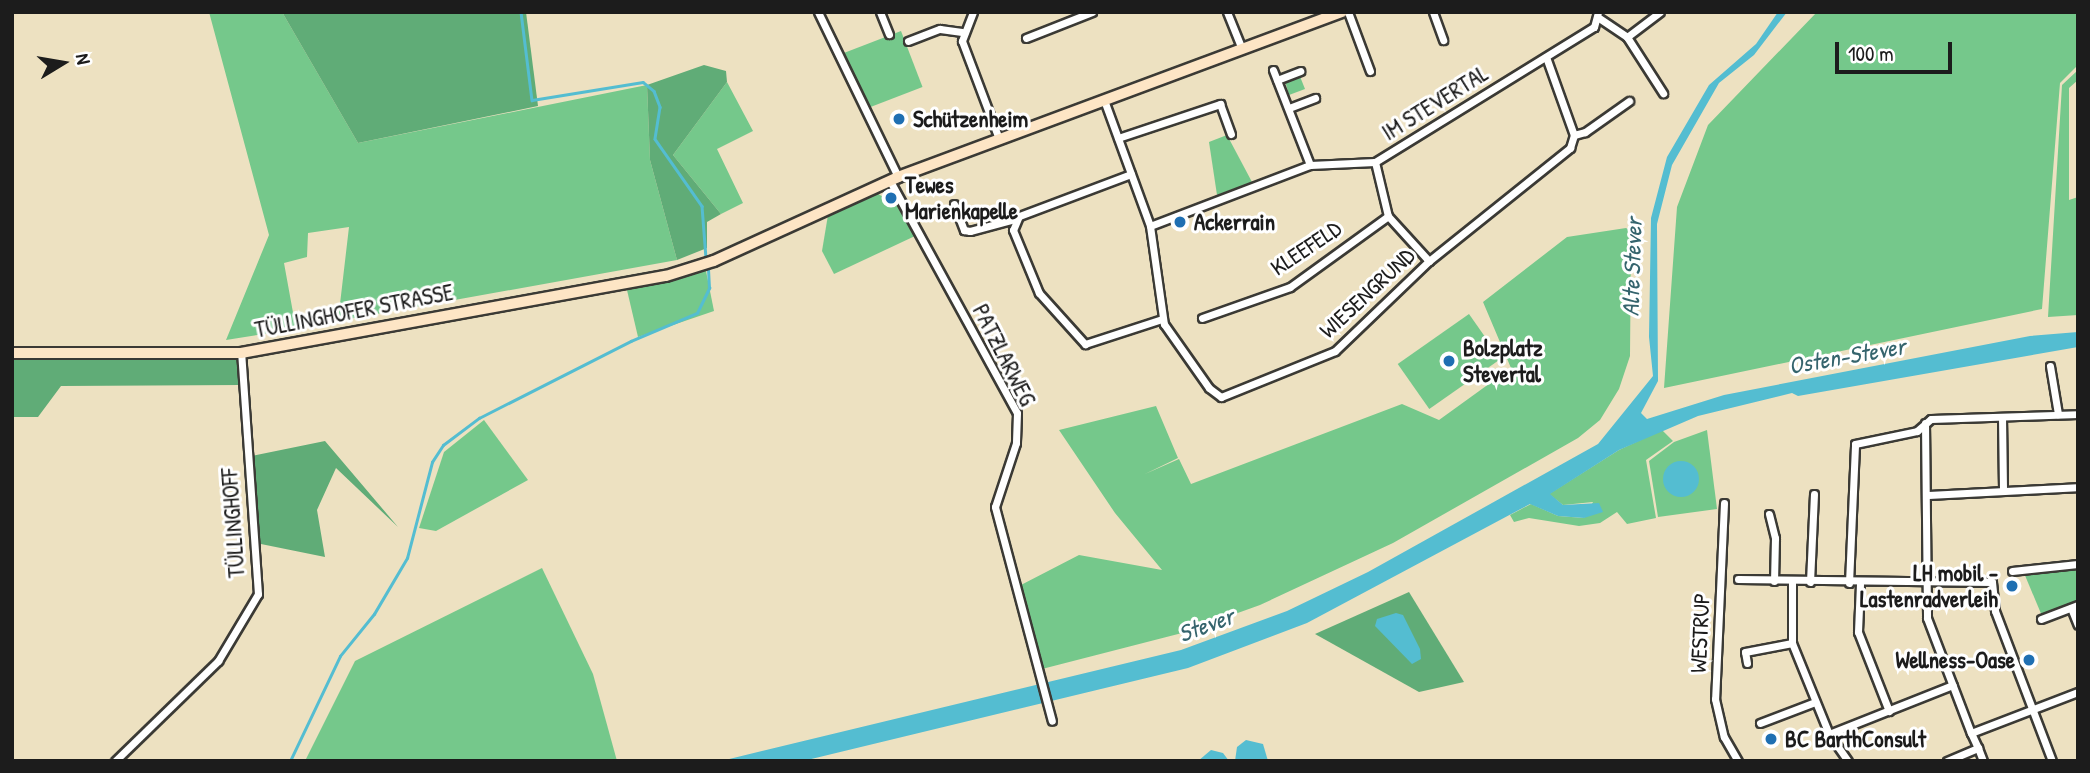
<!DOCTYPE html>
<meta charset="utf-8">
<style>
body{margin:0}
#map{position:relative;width:2090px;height:773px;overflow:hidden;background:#ede1c1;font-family:"Patrick Hand",sans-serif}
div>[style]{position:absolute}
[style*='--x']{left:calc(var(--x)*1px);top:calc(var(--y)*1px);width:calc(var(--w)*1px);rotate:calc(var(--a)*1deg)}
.green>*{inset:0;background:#75c88b;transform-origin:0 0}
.forest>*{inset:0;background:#60ac77}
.water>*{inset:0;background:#54bdd1}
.round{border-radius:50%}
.stream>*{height:2.5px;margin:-1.25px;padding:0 1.25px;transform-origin:1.25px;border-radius:1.25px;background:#54bdd1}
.roads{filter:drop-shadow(2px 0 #3b3a35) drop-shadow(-2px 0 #3b3a35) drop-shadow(0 2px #3b3a35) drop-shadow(0 -2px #3b3a35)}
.minor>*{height:7px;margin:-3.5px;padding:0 3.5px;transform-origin:3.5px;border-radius:3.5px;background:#fff}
.secondary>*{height:10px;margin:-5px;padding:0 5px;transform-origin:5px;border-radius:5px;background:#fde5c5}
.dots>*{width:19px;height:19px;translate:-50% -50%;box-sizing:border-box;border:4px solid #fff;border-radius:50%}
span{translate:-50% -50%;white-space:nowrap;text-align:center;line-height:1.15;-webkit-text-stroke:6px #fff;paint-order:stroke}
.street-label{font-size:23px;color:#1c1c1c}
.poi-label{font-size:23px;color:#1c1c1c;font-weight:700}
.left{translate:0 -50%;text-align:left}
.right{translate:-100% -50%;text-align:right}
.water-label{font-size:24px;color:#35646d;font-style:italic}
.frame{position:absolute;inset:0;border:14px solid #1c1c1c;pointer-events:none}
.north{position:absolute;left:28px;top:28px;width:70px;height:70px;-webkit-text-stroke:5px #fff;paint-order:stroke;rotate:79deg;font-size:19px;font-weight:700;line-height:28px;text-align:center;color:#1c1c1c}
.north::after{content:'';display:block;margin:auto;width:24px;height:32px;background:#1c1c1c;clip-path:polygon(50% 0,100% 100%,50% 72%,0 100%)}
.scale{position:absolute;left:1835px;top:42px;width:117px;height:32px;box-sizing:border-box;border:4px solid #1c1c1c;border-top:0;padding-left:9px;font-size:21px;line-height:24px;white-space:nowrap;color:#1c1c1c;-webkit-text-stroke:5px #fff;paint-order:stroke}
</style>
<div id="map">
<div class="green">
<div style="clip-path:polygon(209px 12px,282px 12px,358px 143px,647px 85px,650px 160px,677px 260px,338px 321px,349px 227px,308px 233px,307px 257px,284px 263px,296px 329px,226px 340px,269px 235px)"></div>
<div style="clip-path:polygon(1817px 12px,2078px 12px,2078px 65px,2060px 83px,2042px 309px,1664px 388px,1677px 207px,1708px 125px)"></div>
<div style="left:901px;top:31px;width:60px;height:64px;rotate:69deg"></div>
<div style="clip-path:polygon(2078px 70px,2078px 80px,2069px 88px,2069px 200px,2078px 197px,2078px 315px,2048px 317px,2062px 85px)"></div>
<div style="clip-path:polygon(1299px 74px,1305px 89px,1289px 95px,1285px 81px)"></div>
<div style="clip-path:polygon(727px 82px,753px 131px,717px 149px,743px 203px,721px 214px,673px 155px)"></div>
<div style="clip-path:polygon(1227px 135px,1252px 182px,1217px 195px,1209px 142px)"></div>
<div style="clip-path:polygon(875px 192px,898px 206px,915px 236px,834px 274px,822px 251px,828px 215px)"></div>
<div style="clip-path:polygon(1626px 228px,1631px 231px,1631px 241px,1630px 356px,1619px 389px,1600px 420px,1578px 438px,1393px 543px,1260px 605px,1182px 633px,1042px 669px,1019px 586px,1079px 555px,1162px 570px,1115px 513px,1059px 430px,1156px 406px,1178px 458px,1145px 474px,1179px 459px,1191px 484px,1402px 404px,1439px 420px,1511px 368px,1483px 302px,1567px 237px)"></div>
<div style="clip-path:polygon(706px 271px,714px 311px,638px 337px,627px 290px)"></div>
<div style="left:1469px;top:314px;width:55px;height:87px;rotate:55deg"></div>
<div style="clip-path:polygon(484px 420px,528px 480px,436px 531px,419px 528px,444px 452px)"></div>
<div style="clip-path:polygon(1662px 430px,1673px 441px,1646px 460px,1656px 518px,1627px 524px,1617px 512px,1600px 523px,1579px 526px,1529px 518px,1514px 522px,1510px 515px,1531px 504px,1558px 516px,1584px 518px,1593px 502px,1563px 505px,1549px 494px,1619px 450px)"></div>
<div style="clip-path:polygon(1707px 430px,1717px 509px,1658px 517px,1649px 461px,1674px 442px)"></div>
<div style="clip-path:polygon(542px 568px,593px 674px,617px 761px,305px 761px,355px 661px)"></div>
<div style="clip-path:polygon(2078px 568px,2078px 602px,2042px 616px,2024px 573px)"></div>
</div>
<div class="forest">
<div style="clip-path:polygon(282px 12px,526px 12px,538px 106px,358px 143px)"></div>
<div style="clip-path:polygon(704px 65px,726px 71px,727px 82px,673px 155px,721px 214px,707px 222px,707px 248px,677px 260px,650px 160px,647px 85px)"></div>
<div style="clip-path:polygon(12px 355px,239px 356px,241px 385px,61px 386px,38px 417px,12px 417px)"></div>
<div style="clip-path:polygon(325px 441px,398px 527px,336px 468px,317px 510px,325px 557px,256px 543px,252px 456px)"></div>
<div style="clip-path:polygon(1409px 592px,1464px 682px,1419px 692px,1315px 634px)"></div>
</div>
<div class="water">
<div style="clip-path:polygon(1778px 12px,1787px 12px,1754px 55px,1719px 83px,1672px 165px,1657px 224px,1658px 381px,1641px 413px,1647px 419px,1724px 395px,2030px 336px,2078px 332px,2078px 347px,1798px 396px,1792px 393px,1698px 416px,1619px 450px,1550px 494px,1563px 505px,1599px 503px,1603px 512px,1584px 518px,1558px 516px,1530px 504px,1307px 623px,1188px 668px,803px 761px,721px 761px,1181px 650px,1287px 611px,1368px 572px,1598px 444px,1653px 376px,1649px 337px,1651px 218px,1667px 157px,1709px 85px,1756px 44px)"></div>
<div class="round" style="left:1663px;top:461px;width:36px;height:36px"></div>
<div style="clip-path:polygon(1396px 613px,1403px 615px,1420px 649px,1421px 659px,1412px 664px,1375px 626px,1377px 619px)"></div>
<div style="clip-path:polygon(1246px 740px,1263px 744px,1268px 761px,1235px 761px,1237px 747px)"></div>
<div style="clip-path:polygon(1211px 750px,1223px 753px,1229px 761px,1198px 761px)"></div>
</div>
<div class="stream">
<div style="--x:521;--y:12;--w:89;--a:82.9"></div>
<div style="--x:532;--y:100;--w:112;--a:-9.2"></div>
<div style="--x:643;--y:82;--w:14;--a:39"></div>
<div style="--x:654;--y:91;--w:17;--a:69"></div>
<div style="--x:660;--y:107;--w:32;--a:99"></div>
<div style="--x:655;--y:139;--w:82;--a:55"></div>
<div style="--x:702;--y:206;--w:52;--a:85.6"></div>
<div style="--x:290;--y:761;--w:116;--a:-64.5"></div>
<div style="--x:340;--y:656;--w:54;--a:-51"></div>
<div style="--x:374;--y:614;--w:65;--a:-59.5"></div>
<div style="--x:407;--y:558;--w:99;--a:-75.4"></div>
<div style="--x:432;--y:462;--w:20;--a:-57"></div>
<div style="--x:443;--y:445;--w:45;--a:-36.9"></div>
<div style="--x:479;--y:418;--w:170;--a:-26.9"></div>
<div style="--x:631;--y:341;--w:72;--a:-23"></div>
<div style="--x:697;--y:313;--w:28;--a:-64"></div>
<div style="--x:709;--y:288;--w:20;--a:-93"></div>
</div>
<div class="roads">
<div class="minor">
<div style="--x:818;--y:12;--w:183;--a:64.1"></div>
<div style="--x:880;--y:12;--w:24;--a:68"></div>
<div style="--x:973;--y:12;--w:31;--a:111"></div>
<div style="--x:962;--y:41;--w:105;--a:69.3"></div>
<div style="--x:1227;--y:12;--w:40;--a:68"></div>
<div style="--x:1348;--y:12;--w:63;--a:69.6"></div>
<div style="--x:1433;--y:12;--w:30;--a:70"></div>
<div style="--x:1599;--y:18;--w:34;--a:34"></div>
<div style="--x:1627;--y:37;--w:41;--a:-37.1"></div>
<div style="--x:1627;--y:37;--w:67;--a:57.3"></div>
<div style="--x:1026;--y:38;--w:71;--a:-21.5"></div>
<div style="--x:908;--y:41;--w:34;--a:-21"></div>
<div style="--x:940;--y:29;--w:22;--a:8"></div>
<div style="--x:1546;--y:57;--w:83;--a:70.3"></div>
<div style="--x:1273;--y:70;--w:102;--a:68.7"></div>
<div style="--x:1277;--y:80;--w:25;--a:-21"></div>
<div style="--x:1104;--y:100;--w:134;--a:69.9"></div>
<div style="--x:1150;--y:226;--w:99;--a:81.9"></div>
<div style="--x:1164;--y:324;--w:78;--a:54.9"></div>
<div style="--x:1209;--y:388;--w:15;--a:37"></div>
<div style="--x:1221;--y:397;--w:123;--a:-22"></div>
<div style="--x:1335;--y:351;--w:130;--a:-43.8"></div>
<div style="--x:1429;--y:261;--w:181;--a:-38.7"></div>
<div style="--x:1570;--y:148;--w:14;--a:-73"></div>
<div style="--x:1289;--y:108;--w:28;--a:-21"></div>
<div style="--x:1574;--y:135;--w:11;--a:-15"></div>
<div style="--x:1585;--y:132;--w:54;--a:-35.2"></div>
<div style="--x:1118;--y:138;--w:108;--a:-18.4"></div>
<div style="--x:1220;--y:104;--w:32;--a:70"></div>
<div style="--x:1375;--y:162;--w:56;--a:76.5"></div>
<div style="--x:1388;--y:216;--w:61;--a:47.7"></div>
<div style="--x:1131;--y:174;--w:120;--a:159.4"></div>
<div style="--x:1019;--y:216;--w:15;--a:113"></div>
<div style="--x:1013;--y:230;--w:68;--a:67.6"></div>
<div style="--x:1039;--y:293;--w:69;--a:48"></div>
<div style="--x:1085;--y:344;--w:81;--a:-18"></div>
<div style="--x:890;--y:181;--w:264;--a:61.3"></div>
<div style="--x:1017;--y:413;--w:30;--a:92"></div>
<div style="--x:1016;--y:443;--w:67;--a:108.2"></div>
<div style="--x:995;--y:507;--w:221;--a:75.1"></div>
<div style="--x:954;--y:204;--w:28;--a:69"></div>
<div style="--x:964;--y:230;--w:6;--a:9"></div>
<div style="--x:970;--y:231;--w:47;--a:-14.9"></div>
<div style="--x:1150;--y:226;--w:171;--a:-20.9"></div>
<div style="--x:1310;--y:165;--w:65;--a:-2.6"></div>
<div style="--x:1375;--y:162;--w:257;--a:-31.7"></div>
<div style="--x:1594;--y:27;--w:16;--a:-75"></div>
<div style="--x:1202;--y:318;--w:93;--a:-19.4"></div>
<div style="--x:1290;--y:287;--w:121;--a:-35.9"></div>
<div style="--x:2050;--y:366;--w:49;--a:80.5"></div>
<div style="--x:2002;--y:417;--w:74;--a:89.2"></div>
<div style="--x:1925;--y:423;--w:195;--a:89.4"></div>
<div style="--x:1927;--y:618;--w:123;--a:69.1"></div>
<div style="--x:1927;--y:495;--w:151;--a:-3"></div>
<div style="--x:1724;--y:503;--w:196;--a:92.6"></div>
<div style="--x:1715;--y:699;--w:39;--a:77"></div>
<div style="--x:1724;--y:737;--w:28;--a:60"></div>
<div style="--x:1769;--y:514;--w:25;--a:76"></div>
<div style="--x:1775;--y:538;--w:43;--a:91.3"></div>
<div style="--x:2012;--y:571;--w:66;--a:-6.1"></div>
<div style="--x:1738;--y:579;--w:254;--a:0.7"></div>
<div style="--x:1992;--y:582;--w:29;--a:84"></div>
<div style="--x:1995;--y:611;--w:160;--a:69.2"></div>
<div style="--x:1792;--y:581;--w:62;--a:90"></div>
<div style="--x:1792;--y:643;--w:98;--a:67.9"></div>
<div style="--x:1829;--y:734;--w:33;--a:55"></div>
<div style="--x:1810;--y:582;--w:88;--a:-87.4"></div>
<div style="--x:1849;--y:583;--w:139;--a:-87.5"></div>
<div style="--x:1855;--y:444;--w:63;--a:-11.8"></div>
<div style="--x:1917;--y:431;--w:18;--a:-41"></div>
<div style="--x:1931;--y:419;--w:147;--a:-1.9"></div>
<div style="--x:1860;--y:584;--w:48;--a:92.4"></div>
<div style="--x:1858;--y:632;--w:85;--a:68.6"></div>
<div style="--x:2071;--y:608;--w:18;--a:68"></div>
<div style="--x:2041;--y:619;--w:40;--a:-21"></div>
<div style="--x:1747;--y:663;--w:11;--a:-100"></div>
<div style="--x:1745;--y:652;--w:48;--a:-10.8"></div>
<div style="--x:1760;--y:723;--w:59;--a:-20.9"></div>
<div style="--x:1829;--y:734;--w:133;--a:-21.6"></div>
<div style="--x:1978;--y:748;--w:14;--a:69"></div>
<div style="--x:115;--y:761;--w:144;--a:-44.2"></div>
<div style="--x:218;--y:661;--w:78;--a:-59.2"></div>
<div style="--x:258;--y:594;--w:242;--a:-94"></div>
<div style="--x:1947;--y:761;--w:34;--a:-23"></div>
<div style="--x:1978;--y:748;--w:17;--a:-115"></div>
<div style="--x:1971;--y:733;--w:115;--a:-21"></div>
</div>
<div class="secondary">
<div style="--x:12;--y:353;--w:229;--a:0"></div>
<div style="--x:241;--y:353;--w:432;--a:-10.3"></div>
<div style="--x:666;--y:276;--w:50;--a:-17.4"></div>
<div style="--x:714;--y:261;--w:202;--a:-24.5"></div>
<div style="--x:898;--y:177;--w:474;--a:-20.4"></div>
</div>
</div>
<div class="dots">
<div style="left:899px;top:119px;background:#1f6fb2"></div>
<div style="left:891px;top:198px;background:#1f6fb2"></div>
<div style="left:1180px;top:222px;background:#1f6fb2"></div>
<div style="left:1449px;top:361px;background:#1f6fb2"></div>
<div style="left:2012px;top:586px;background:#1f6fb2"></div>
<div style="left:2029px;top:660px;background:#1f6fb2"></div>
<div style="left:1771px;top:739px;background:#1f6fb2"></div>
</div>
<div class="street-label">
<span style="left:1435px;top:103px;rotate:-32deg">IM STEVERTAL</span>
<span style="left:1306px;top:248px;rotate:-34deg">KLEEFELD</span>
<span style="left:1367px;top:293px;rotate:-43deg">WIESENGRUND</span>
<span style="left:354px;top:311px;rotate:-11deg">TÜLLINGHOFER STRASSE</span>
<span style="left:1004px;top:355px;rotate:63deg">PATZLARWEG</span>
<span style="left:233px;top:523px;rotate:-94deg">TÜLLINGHOFF</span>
<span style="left:1700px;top:633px;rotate:-87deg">WESTRUP</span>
</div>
<div class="poi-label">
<span class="left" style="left:913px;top:119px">Schützenheim</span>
<span class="left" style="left:905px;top:198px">Tewes<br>Marienkapelle</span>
<span class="left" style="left:1194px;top:222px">Ackerrain</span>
<span class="left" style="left:1463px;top:361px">Bolzplatz<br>Stevertal</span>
<span class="right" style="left:1998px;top:586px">LH mobil -<br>Lastenradverleih</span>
<span class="right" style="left:2015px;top:660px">Wellness-Oase</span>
<span class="left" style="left:1785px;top:739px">BC BarthConsult</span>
</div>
<div class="water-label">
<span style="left:1632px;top:267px;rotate:-88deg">Alte Stever</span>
<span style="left:1847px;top:356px;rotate:-10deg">Osten-Stever</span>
<span style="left:1206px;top:625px;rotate:-20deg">Stever</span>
</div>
<div class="frame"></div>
<div class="north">N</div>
<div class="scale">100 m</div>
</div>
